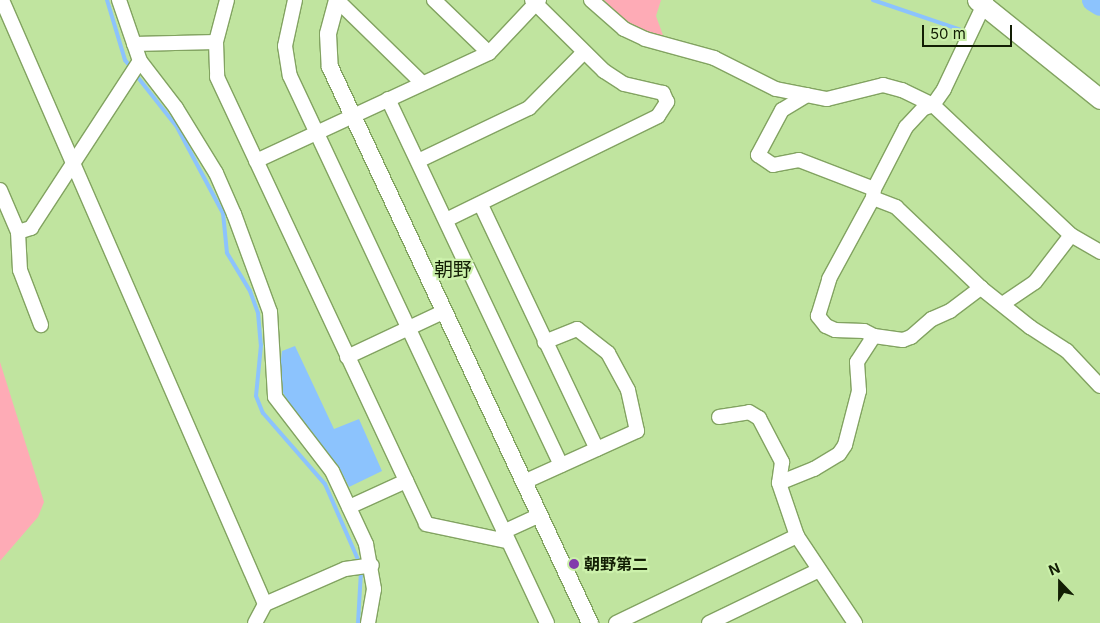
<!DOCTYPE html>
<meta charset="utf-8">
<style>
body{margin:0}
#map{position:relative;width:1100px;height:623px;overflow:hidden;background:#c0e49f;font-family:Inter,"Noto Sans JP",sans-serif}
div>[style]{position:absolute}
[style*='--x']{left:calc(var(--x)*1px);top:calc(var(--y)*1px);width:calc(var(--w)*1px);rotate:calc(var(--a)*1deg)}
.green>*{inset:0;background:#feabb6}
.water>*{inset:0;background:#8cc3fd}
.stream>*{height:4px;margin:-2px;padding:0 2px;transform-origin:2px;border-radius:2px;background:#8cc3fd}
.river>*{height:21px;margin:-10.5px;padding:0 10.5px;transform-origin:10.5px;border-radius:10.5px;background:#8cc3fd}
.roads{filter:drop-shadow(1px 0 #82a361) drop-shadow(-1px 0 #82a361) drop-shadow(0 1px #82a361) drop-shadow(0 -1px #82a361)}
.minor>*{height:14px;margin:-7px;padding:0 7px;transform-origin:7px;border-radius:7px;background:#fff}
.tertiary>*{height:16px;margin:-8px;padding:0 8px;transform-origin:8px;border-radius:8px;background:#fff}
.secondary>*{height:19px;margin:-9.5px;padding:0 9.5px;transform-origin:9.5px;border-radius:9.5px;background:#fff}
.dots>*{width:14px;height:14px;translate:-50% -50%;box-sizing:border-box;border:2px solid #ccf1ab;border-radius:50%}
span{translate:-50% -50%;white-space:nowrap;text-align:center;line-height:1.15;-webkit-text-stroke:4.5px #ccf1ab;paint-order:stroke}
.poi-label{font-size:16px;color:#121e04;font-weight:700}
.left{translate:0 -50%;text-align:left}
.quarter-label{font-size:19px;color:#121e04}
.north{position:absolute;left:1035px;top:558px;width:50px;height:50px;-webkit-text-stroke:4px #ccf1ab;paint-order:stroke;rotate:338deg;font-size:14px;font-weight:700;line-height:20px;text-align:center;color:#121e04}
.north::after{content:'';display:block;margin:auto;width:18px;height:22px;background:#121e04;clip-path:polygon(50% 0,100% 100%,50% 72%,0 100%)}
.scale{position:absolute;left:922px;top:25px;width:90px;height:22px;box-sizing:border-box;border:2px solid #121e04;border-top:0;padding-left:6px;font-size:15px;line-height:18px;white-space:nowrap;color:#121e04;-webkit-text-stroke:4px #ccf1ab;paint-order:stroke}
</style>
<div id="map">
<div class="green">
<div style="clip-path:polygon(604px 0,661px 0,656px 16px,664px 38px,643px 31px,622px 18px)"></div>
<div style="clip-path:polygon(0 362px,44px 502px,38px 517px,0 561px)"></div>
</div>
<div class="water">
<div style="clip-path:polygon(295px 346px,334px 429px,359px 419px,382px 471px,349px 487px,339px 467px,297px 415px,283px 393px,279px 376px,282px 351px)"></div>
</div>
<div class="stream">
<div style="--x:107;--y:0;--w:63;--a:73.3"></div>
<div style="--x:125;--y:60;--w:11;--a:52"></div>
<div style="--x:873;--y:0;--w:99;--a:18.8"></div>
<div style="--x:136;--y:75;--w:66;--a:51.7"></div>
<div style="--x:177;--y:127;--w:98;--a:61.9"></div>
<div style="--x:223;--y:213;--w:40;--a:84.3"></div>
<div style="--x:227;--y:253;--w:44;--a:58.8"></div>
<div style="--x:250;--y:291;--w:23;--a:70"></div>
<div style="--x:258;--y:313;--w:32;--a:85"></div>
<div style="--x:261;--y:345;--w:51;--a:95.6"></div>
<div style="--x:256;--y:396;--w:18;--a:68"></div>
<div style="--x:263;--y:413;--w:94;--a:48.9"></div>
<div style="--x:325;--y:484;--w:87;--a:66.4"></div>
<div style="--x:358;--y:623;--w:52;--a:-86.7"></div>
</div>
<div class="river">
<div style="--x:1092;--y:0;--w:9;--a:32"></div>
</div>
<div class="roads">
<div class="minor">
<div style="--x:2;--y:0;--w:659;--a:66.47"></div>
<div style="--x:119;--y:0;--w:65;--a:71"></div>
<div style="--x:140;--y:61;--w:59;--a:52.5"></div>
<div style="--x:176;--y:108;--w:76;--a:58.4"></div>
<div style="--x:216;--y:173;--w:45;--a:66.3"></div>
<div style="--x:234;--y:214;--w:104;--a:69.8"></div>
<div style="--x:270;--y:312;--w:85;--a:86.6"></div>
<div style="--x:275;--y:397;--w:93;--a:52.4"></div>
<div style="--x:332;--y:471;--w:81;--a:65"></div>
<div style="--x:366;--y:544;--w:46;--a:79.9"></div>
<div style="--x:374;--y:589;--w:35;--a:100"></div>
<div style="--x:227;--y:0;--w:43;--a:104.7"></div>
<div style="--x:216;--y:42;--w:35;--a:88"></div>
<div style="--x:217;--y:77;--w:493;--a:64.9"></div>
<div style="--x:426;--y:524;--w:83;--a:11.9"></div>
<div style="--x:295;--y:0;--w:47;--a:102.3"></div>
<div style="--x:285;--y:46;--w:30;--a:81"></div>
<div style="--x:290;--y:76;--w:604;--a:64.83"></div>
<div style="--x:337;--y:0;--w:119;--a:44.3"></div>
<div style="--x:434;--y:0;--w:76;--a:43.9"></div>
<div style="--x:591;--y:0;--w:44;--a:41.3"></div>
<div style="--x:624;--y:29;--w:23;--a:25"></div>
<div style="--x:645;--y:39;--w:72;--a:15.4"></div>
<div style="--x:714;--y:58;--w:69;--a:26.6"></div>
<div style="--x:776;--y:89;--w:52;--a:11.1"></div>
<div style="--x:827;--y:99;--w:58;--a:-14"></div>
<div style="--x:883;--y:85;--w:20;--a:15"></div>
<div style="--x:902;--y:90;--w:34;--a:26"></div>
<div style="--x:933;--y:105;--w:190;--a:43.3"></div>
<div style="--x:1071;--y:235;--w:34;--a:30"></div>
<div style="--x:134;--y:44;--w:82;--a:-1.4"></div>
<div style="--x:807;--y:95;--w:29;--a:149"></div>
<div style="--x:782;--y:110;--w:51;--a:118.1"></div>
<div style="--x:758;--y:155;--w:18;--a:34"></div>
<div style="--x:773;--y:165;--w:26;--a:-11"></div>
<div style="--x:799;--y:160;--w:80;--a:21.1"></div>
<div style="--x:388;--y:99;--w:405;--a:64.7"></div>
<div style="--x:256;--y:161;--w:257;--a:-24.9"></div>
<div style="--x:489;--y:53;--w:73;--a:-46.7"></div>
<div style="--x:418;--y:161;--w:123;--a:-25.5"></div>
<div style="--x:529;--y:108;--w:78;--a:-45.5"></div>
<div style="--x:0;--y:190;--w:46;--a:66.8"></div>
<div style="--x:18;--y:232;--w:14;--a:-17"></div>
<div style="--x:31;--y:228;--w:199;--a:-56.9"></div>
<div style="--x:873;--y:198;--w:25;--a:21"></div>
<div style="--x:896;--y:207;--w:117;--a:43.6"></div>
<div style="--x:981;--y:288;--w:63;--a:38.5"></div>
<div style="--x:1030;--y:327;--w:44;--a:33"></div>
<div style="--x:1067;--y:351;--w:48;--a:46.7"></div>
<div style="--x:481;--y:205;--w:270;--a:64.6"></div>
<div style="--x:446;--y:220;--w:236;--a:-26.1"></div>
<div style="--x:658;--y:116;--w:17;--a:-57"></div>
<div style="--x:667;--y:102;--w:10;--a:-114"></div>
<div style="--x:663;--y:93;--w:40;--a:-167"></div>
<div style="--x:624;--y:84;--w:24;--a:-147"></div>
<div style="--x:604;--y:71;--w:101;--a:-135.4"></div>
<div style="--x:18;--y:232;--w:38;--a:87"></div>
<div style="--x:20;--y:270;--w:59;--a:69.1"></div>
<div style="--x:1004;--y:303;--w:37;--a:-34"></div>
<div style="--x:1035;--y:282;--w:59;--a:-52.5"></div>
<div style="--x:874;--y:336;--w:29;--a:8"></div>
<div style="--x:903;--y:340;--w:9;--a:-21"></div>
<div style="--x:911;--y:337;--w:28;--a:-41"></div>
<div style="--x:932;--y:319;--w:20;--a:-24"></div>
<div style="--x:950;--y:311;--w:39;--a:-37"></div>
<div style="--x:347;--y:357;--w:108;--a:-25.1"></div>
<div style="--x:719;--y:417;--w:30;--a:-9"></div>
<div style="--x:749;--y:412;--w:12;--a:31"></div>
<div style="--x:759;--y:418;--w:50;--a:62.4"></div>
<div style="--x:782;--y:462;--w:21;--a:98"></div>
<div style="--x:524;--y:482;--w:124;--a:-24.3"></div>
<div style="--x:637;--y:431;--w:42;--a:-102.4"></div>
<div style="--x:628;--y:390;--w:42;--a:-118.4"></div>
<div style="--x:608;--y:353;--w:39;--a:-142"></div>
<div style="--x:577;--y:329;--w:35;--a:158"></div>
<div style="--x:349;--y:507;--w:63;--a:-24.5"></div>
<div style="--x:503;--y:532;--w:41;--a:-24.7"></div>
<div style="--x:255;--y:623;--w:21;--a:-62"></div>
<div style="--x:265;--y:604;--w:87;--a:-23.6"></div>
<div style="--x:345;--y:569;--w:27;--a:-8"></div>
<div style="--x:616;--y:623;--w:201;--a:-25.7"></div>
<div style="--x:709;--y:623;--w:122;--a:-25.7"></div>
<div style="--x:855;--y:623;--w:105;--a:-123.7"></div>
<div style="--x:797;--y:536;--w:56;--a:-108.8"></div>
<div style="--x:779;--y:483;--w:38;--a:-22"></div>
<div style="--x:814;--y:469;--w:29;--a:-31"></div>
<div style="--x:839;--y:454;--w:11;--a:-56"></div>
<div style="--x:845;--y:445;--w:56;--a:-75.5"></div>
<div style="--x:859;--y:391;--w:29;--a:-94"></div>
<div style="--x:857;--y:362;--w:31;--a:-57"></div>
<div style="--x:874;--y:336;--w:11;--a:-153"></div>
<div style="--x:864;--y:331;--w:29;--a:-178"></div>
<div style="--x:835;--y:330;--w:10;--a:-156"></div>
<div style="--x:826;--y:326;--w:13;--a:-129"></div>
<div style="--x:818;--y:316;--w:39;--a:-73"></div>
<div style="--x:829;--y:279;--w:92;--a:-61.5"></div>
<div style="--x:873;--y:198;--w:9;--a:-84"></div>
<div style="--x:874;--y:189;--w:70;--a:-62.7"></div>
<div style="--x:906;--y:127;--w:26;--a:-47"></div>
<div style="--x:924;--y:108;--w:9;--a:-18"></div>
<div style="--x:933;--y:105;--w:19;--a:-55"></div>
<div style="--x:944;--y:89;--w:98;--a:-64.7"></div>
</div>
<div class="tertiary">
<div style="--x:337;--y:0;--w:35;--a:105"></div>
<div style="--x:328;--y:34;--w:33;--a:87"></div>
<div style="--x:330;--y:67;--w:614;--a:64.94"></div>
</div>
<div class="secondary">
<div style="--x:977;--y:0;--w:158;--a:38.8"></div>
</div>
</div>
<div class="dots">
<div style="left:574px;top:564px;background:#823aac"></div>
</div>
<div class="poi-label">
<span class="left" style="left:584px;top:564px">朝野第二</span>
</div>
<div class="quarter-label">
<span style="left:453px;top:270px">朝野</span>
</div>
<div class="north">N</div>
<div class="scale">50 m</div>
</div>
